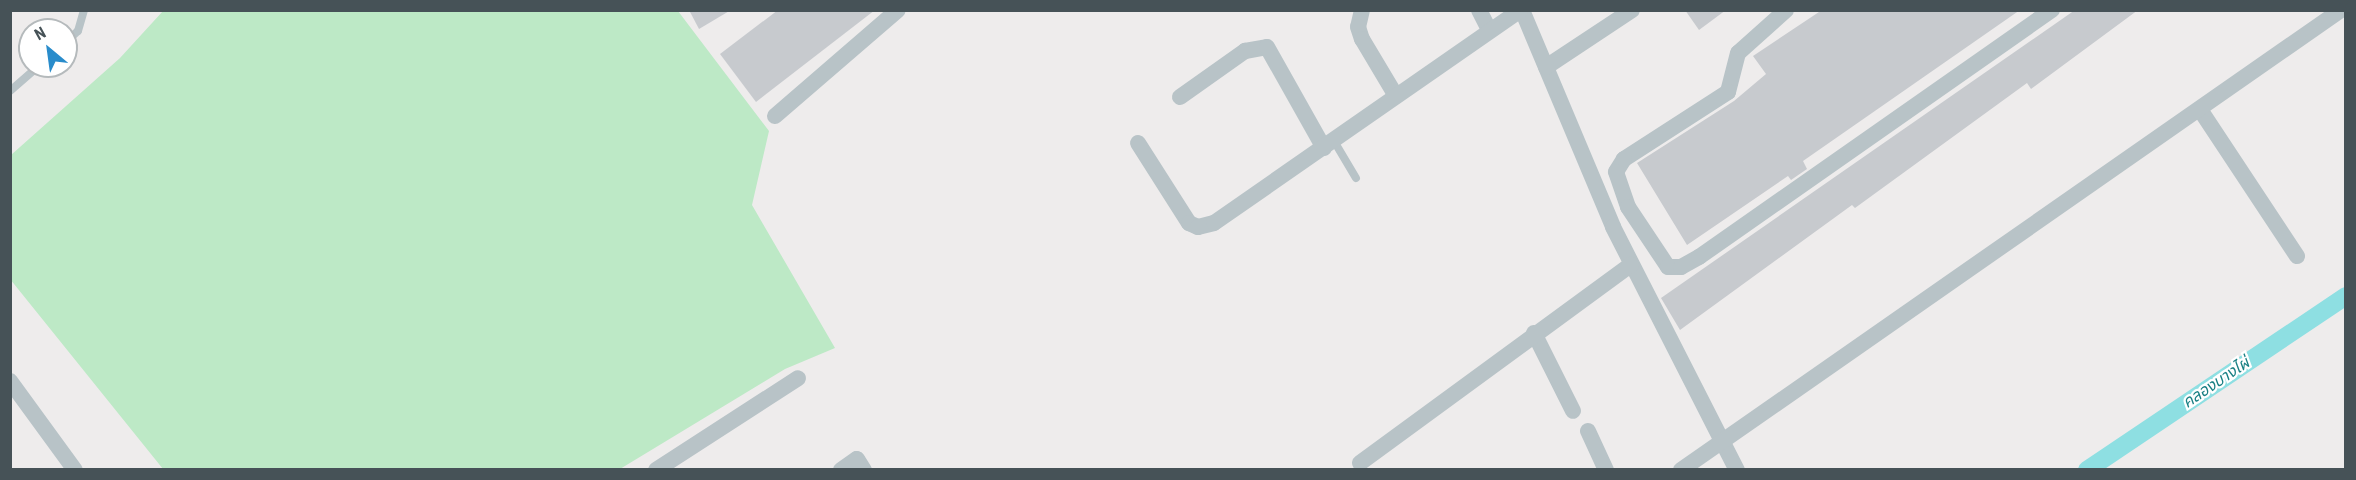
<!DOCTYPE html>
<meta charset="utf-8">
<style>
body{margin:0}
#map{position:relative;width:2356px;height:480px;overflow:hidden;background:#eeecec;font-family:"Roboto Condensed","Noto Sans Thai",sans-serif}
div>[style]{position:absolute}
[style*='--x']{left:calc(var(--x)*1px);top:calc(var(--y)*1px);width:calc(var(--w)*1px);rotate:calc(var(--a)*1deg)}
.green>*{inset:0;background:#bde9c6}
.canal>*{height:18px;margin:-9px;padding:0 9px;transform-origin:9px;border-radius:9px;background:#8edfe2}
.building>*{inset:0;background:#c7cace}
.service>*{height:8px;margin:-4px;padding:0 4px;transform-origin:4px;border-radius:4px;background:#b8c3c7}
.minor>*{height:16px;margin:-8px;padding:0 8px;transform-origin:8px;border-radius:8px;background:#b8c3c7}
span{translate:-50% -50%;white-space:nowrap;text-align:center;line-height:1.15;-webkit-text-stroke:4.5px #fff;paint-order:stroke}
.water-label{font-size:16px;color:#187f83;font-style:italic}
.frame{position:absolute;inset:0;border:12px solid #465257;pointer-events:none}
.north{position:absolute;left:18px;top:18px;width:60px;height:60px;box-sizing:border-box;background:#fff;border:2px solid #b5babc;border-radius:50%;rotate:331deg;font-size:16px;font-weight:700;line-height:24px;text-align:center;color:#465257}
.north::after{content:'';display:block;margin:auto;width:21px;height:27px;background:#298ccb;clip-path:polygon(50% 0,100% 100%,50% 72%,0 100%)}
</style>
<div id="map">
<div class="green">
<div style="clip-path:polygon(163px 11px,678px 11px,769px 131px,752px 205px,835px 348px,785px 369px,620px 469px,163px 469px,10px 279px,11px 155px,120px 58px)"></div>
</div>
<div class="canal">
<div style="--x:2087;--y:470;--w:312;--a:-33.9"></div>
</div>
<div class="building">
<div style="clip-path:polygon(689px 10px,731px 10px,699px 29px)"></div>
<div style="clip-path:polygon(778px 10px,875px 10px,756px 102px,720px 54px)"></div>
<div style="clip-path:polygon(1685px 10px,1726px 10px,1699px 30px)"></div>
<div style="clip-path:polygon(1822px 10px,2020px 10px,1803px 161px,1807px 169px,1791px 180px,1788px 176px,1687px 245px,1637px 163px,1734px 101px,1766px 74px,1753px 56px)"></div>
<div style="clip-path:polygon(2075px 10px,2138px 10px,2031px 89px,2027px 83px,1855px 208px,1852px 205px,1680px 330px,1661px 298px)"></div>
</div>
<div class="service">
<div style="--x:66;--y:42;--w:16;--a:-43"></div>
<div style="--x:78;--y:31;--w:22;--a:-74"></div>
<div style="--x:10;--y:91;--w:38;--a:-41"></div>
<div style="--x:1334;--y:141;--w:43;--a:59.3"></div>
</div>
<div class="minor">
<div style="--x:1362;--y:10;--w:17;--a:103"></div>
<div style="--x:1358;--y:27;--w:13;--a:72"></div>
<div style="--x:1362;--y:39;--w:66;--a:59.2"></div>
<div style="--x:1479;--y:10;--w:22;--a:63"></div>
<div style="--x:1522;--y:10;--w:235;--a:67.2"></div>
<div style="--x:1613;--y:227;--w:273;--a:63"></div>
<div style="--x:1786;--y:10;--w:64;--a:138.1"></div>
<div style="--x:1738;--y:53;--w:40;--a:104.4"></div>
<div style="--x:1728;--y:92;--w:124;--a:147.2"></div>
<div style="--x:1624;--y:159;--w:15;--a:122"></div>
<div style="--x:1616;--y:172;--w:37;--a:71"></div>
<div style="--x:1628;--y:207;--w:72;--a:56.3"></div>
<div style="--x:1668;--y:267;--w:13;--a:0"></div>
<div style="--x:1681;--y:267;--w:21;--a:-29"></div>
<div style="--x:1699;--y:257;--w:431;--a:-35"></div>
<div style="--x:1546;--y:67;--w:103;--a:-33.5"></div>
<div style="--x:1180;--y:97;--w:80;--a:-35.3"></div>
<div style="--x:1245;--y:51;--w:22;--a:-10"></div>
<div style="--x:1267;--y:47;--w:116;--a:60.6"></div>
<div style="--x:2201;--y:111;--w:174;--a:56.5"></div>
<div style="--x:775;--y:116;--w:162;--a:-40.8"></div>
<div style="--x:1138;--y:143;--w:95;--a:57.5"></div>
<div style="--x:1189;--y:223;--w:10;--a:24"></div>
<div style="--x:1198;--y:227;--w:16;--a:-14"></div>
<div style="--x:1214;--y:223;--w:373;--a:-34.8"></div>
<div style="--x:1534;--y:333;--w:87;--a:63.4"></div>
<div style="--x:10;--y:381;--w:110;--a:53.9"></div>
<div style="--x:1588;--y:431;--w:43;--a:65.2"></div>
<div style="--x:1360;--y:463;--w:336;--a:-36.2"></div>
<div style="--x:656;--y:470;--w:169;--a:-32.9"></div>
<div style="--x:841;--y:470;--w:19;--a:-35"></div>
<div style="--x:857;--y:459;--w:13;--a:58"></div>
<div style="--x:1681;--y:470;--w:804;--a:-34.88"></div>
</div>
<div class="water-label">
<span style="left:2216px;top:383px;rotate:-34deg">คลองบางไผ่</span>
</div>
<div class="frame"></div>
<div class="north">N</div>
</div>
